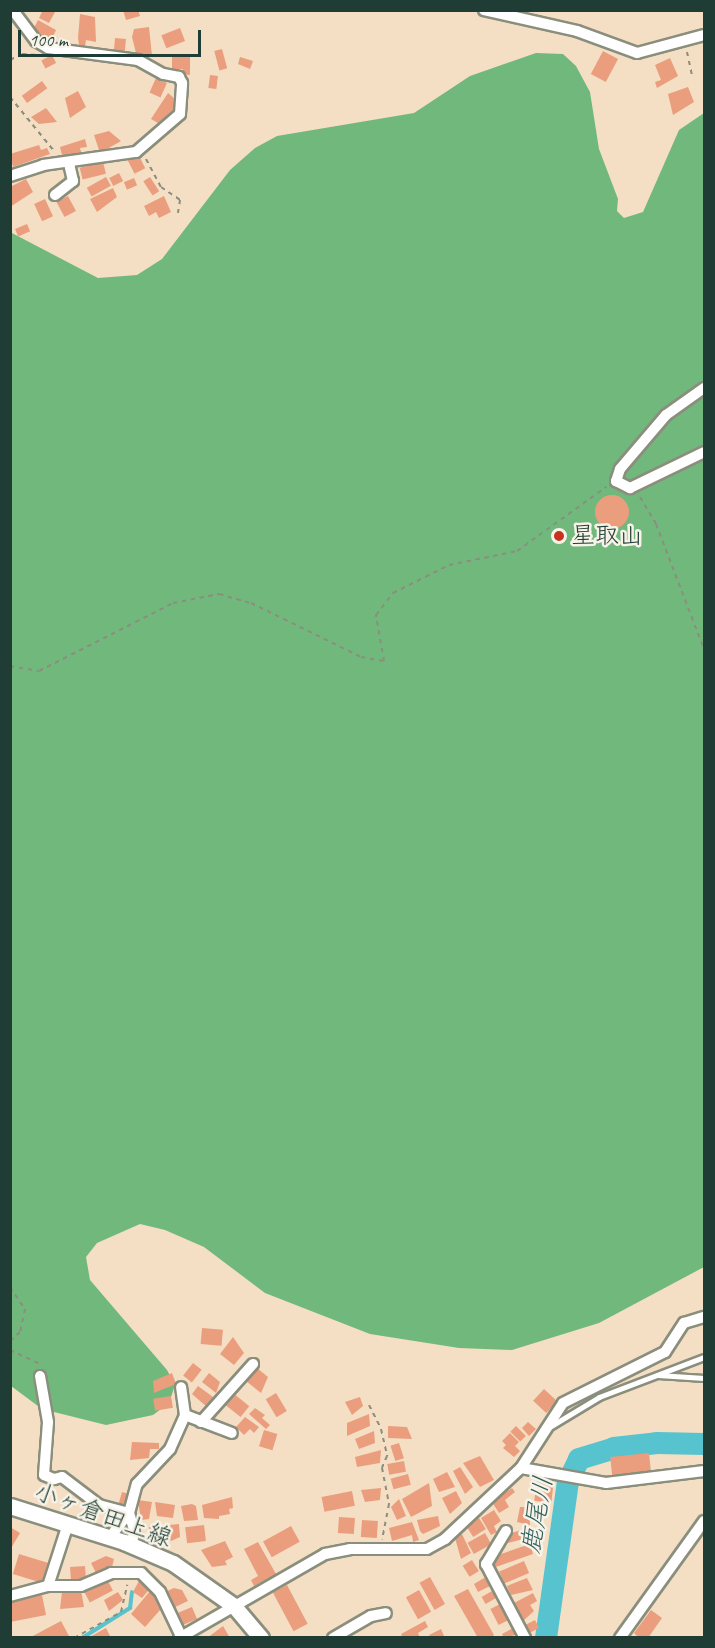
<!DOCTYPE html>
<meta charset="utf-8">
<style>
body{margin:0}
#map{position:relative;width:715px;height:1648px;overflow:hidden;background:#f4dfc4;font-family:Caveat,"Klee One",sans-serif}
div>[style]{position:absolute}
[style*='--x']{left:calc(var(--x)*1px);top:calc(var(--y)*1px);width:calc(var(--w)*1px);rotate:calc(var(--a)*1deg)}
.forest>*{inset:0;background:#71b87d}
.stream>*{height:4px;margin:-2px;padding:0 2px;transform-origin:2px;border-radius:2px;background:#57c3cf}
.river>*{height:22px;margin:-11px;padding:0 11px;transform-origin:11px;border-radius:11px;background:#57c3cf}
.building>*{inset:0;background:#ea9e7e;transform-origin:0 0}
.round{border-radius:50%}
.path>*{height:2px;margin-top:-1px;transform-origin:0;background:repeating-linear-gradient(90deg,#8a8e7c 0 4.5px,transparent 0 9px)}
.roads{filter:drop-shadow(2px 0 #8a8e7c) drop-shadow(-2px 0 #8a8e7c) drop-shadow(0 2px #8a8e7c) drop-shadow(0 -2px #8a8e7c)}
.lane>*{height:5px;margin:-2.5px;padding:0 2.5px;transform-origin:2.5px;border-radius:2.5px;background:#fff}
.street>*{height:10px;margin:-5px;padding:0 5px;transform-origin:5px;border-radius:5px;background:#fff}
.secondary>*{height:15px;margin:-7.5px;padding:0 7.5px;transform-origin:7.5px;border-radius:7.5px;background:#fff}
.dots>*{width:16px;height:16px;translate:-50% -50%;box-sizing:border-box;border:3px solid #f7f3e8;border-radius:50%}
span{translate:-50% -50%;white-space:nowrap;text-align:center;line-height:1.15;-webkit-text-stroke:5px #f7f3e8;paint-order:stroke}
.poi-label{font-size:24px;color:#1f3d34}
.left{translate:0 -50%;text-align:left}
.street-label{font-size:24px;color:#1f3d34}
.water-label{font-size:26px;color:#2d5e5b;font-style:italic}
.frame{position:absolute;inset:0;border:12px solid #1f3d34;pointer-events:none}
.scale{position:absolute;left:18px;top:30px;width:183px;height:27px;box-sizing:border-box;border:3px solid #1f3d34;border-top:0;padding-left:8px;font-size:18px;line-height:21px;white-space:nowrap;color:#1f3d34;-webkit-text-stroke:4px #f7f3e8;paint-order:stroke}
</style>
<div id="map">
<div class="forest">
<div style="clip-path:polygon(536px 53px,563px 54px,576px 66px,590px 92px,599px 149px,618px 199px,617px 211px,624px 218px,643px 212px,679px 130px,704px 113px,704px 1267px,599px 1323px,512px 1350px,459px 1348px,370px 1334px,265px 1293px,204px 1247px,165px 1230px,140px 1224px,97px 1243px,86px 1257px,90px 1280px,167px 1370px,175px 1385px,169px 1403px,153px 1415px,106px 1425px,42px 1409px,11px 1386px,10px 232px,98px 278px,137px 275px,162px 259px,230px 170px,255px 148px,277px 136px,414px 113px,470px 76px)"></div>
</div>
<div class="stream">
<div style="--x:10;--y:17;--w:29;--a:49"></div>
<div style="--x:82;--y:1638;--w:57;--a:-32"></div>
<div style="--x:130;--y:1608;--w:16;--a:-83"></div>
</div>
<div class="river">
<div style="--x:546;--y:1638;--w:158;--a:-82"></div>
<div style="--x:568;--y:1482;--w:25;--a:-64"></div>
<div style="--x:579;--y:1459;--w:37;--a:-17"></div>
<div style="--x:614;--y:1448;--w:43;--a:-6.6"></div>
<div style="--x:657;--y:1443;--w:47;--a:1.2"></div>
</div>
<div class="building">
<div style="clip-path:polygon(43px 10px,55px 12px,49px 23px,39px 18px)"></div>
<div style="clip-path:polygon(123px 10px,138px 10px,140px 16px,126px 20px)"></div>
<div style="clip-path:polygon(80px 14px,95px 17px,96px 42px,86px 40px,85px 46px,79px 45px,78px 38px)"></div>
<div style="clip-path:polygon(38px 20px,56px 30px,50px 43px,33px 30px)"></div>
<div style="clip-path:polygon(149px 27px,152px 56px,137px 57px,132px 37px,134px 29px)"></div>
<div style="left:180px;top:28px;width:14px;height:20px;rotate:69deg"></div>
<div style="left:115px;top:38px;width:11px;height:13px;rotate:5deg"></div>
<div style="left:222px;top:49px;width:20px;height:8px;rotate:75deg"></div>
<div style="left:603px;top:51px;width:17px;height:26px;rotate:28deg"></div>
<div style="left:52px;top:55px;width:9px;height:12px;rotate:63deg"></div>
<div style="clip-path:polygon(172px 57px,190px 57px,190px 75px,182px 74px,183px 69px,172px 69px)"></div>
<div style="clip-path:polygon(240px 57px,253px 61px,250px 69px,238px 64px)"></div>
<div style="clip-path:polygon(670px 58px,678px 76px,657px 88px,655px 82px,661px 80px,655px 65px)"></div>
<div style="left:210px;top:75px;width:8px;height:13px;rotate:7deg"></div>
<div style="left:156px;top:78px;width:12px;height:16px;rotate:24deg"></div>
<div style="left:42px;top:81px;width:9px;height:25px;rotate:54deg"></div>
<div style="clip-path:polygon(688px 87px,694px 102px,673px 115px,668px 94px)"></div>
<div style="clip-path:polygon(78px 91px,86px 107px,70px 118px,65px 98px)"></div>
<div style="clip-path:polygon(168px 93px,174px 98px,174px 109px,158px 123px,151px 119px)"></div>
<div style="clip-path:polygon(46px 108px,57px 122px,39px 124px,31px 117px)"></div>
<div style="clip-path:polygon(109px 131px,121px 141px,100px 153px,94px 135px)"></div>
<div style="clip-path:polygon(85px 139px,87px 147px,80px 148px,82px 155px,63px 159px,60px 147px)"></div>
<div style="clip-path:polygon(39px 145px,41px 150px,47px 148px,50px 154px,13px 167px,10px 154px)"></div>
<div style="left:138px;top:154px;width:16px;height:12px;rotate:63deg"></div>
<div style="left:103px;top:162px;width:12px;height:24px;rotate:76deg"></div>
<div style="left:119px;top:173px;width:9px;height:11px;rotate:63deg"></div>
<div style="left:106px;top:177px;width:10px;height:22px;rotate:61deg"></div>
<div style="left:150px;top:177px;width:17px;height:8px;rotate:57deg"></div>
<div style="left:134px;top:178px;width:8px;height:11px;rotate:67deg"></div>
<div style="clip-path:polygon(26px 179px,33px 192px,10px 207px,10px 187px)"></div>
<div style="clip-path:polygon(113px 188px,117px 197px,97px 212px,90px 199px)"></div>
<div style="left:68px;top:196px;width:17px;height:13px;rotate:62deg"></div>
<div style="clip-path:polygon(164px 196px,171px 212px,159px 218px,156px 212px,149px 216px,144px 206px)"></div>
<div style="left:45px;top:199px;width:19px;height:12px;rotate:65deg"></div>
<div style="left:27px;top:224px;width:8px;height:13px;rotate:67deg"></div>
<div class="round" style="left:595px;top:495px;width:34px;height:34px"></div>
<div style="left:202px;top:1328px;width:21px;height:16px;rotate:5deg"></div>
<div style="clip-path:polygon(233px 1337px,244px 1353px,234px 1365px,220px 1354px)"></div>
<div style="left:193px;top:1363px;width:11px;height:16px;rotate:38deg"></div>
<div style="clip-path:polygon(257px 1368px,268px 1377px,261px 1393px,246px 1381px)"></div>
<div style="clip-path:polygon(172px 1373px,176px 1384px,154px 1393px,153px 1381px)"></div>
<div style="clip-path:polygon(209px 1373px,220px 1382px,216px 1393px,202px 1382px)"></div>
<div style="clip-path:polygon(198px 1386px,213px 1397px,207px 1407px,192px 1394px)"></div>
<div style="left:544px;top:1389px;width:18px;height:16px;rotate:43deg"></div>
<div style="left:233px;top:1393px;width:21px;height:14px;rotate:39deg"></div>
<div style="left:276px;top:1393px;width:21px;height:12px;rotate:59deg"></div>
<div style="left:171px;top:1396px;width:12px;height:18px;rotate:81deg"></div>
<div style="clip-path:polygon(360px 1397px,363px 1406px,352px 1415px,345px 1402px)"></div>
<div style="clip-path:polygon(255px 1408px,265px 1415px,262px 1418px,270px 1425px,266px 1429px,249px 1414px)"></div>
<div style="clip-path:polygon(369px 1414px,370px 1426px,347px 1436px,347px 1423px)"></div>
<div style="clip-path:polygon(245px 1417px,259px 1427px,254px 1433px,250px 1429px,244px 1435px,236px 1427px)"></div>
<div style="clip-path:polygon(528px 1422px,536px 1429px,529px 1436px,522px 1428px)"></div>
<div style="clip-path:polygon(388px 1426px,407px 1427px,412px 1439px,388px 1438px)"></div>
<div style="left:516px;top:1426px;width:14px;height:8px;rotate:45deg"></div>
<div style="left:264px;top:1430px;width:14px;height:17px;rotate:17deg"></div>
<div style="clip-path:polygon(374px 1431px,375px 1443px,359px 1449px,355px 1439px)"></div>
<div style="clip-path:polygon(510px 1433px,519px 1442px,515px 1446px,520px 1451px,514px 1457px,503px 1448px,506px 1445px,502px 1441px)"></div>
<div style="clip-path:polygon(132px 1442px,159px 1443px,159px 1449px,150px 1449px,149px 1458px,130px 1460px)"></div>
<div style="left:399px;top:1443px;width:16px;height:9px;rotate:72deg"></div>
<div style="clip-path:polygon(381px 1450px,380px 1463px,357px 1467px,355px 1457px)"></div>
<div style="left:649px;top:1453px;width:19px;height:39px;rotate:84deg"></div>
<div style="clip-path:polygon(480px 1456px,494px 1480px,480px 1487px,463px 1463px)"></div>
<div style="left:404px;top:1461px;width:11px;height:17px;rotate:80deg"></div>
<div style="clip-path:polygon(460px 1467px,473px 1487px,465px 1494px,453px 1471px)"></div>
<div style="clip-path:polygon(447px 1472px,455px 1487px,439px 1492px,433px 1479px)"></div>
<div style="left:408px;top:1474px;width:11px;height:18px;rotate:75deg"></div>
<div style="left:537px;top:1479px;width:17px;height:22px;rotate:7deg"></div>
<div style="clip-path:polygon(429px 1483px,432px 1506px,411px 1517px,402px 1499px)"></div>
<div style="clip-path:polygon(381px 1488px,380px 1500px,365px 1502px,361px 1490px)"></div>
<div style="clip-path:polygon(512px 1488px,515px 1492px,505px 1500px,509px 1507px,499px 1513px,492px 1502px)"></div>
<div style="left:352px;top:1491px;width:15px;height:31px;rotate:79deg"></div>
<div style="clip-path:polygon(456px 1491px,462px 1503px,450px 1514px,442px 1498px)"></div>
<div style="clip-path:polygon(122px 1492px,129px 1494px,122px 1507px,118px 1506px)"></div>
<div style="clip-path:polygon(232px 1497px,233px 1508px,229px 1509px,230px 1514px,219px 1516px,219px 1519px,204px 1518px,202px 1505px)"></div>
<div style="clip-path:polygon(399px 1499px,406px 1516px,397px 1520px,391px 1507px)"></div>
<div style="clip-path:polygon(138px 1500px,152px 1502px,149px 1519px,141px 1520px)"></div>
<div style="clip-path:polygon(155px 1502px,175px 1505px,173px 1518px,157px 1516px)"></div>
<div style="clip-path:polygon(192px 1504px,196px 1506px,198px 1520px,184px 1521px,181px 1506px)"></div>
<div style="clip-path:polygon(520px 1507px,529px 1507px,530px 1525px,517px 1522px)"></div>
<div style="clip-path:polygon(494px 1510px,501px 1521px,494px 1526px,497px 1532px,491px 1535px,481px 1518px)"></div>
<div style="clip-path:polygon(438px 1516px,440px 1526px,423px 1534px,420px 1531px,417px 1520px)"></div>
<div style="left:339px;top:1517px;width:16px;height:16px;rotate:4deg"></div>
<div style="left:479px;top:1518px;width:13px;height:15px;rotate:58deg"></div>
<div style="left:362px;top:1520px;width:16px;height:17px;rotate:4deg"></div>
<div style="clip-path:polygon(412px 1522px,419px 1540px,413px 1542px,412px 1535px,392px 1541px,389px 1528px)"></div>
<div style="clip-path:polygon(179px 1524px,180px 1537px,171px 1541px,149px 1532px,149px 1527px)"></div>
<div style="left:204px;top:1525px;width:16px;height:19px;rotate:83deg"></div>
<div style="left:291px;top:1526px;width:18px;height:32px;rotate:61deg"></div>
<div style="clip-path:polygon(10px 1527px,20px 1533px,10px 1550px)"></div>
<div style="clip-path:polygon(529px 1528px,531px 1537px,508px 1543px,511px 1533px)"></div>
<div style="left:485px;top:1533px;width:13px;height:20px;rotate:61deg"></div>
<div style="clip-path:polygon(462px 1534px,471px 1553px,461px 1559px,455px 1538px)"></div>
<div style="clip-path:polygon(225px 1541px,233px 1557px,225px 1561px,227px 1565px,212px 1567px,201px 1550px)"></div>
<div style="clip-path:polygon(258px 1542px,276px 1574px,254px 1586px,251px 1580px,258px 1576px,244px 1549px)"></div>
<div style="clip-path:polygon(530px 1544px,533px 1554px,493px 1568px,498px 1555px)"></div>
<div style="left:19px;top:1554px;width:30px;height:21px;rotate:17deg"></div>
<div style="clip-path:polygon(106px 1556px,114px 1559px,112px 1567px,97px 1575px,91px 1563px)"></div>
<div style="left:472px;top:1560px;width:13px;height:11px;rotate:58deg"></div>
<div style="left:524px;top:1561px;width:13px;height:27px;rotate:67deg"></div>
<div style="left:85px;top:1566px;width:13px;height:15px;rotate:86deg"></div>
<div style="clip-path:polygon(489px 1575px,494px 1584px,478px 1592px,474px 1584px)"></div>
<div style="left:430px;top:1577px;width:31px;height:12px;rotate:61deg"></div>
<div style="clip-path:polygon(527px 1578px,533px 1590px,511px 1595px,507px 1586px)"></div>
<div style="left:107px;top:1579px;width:13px;height:26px;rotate:63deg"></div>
<div style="clip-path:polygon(140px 1579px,152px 1586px,142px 1598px,133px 1592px)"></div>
<div style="left:287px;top:1585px;width:44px;height:16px;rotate:62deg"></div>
<div style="clip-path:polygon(174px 1588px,182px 1590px,188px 1601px,173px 1608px,165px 1592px)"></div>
<div style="clip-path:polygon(468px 1589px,494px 1635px,491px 1638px,478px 1638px,454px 1596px)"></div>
<div style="clip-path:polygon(81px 1590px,84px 1607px,60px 1609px,62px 1592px)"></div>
<div style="left:419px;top:1590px;width:25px;height:15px;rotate:61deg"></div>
<div style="clip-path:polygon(150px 1591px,162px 1602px,158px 1606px,161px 1609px,145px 1627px,131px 1614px)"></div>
<div style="left:492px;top:1591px;width:8px;height:12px;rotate:60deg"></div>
<div style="clip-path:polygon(118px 1592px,123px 1600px,109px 1611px,104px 1600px)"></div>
<div style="clip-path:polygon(533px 1593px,537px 1601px,530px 1605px,534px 1611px,523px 1621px,514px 1603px)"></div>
<div style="clip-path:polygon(42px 1595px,46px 1615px,10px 1622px,10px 1602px)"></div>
<div style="left:502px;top:1603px;width:18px;height:13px;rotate:63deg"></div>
<div style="left:192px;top:1607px;width:13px;height:15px;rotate:67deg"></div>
<div style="clip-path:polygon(651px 1610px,662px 1618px,648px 1638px,639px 1638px,634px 1633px)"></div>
<div style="left:535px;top:1620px;width:9px;height:13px;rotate:63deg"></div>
<div style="clip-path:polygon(61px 1621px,69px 1636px,66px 1638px,29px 1638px)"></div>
<div style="clip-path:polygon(425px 1621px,428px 1627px,418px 1633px,420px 1638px,403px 1638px,401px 1634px)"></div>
<div style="clip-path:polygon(223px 1626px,230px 1638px,207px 1638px)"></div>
<div style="clip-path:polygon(515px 1627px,519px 1634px,504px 1638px,502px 1634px)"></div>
<div style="clip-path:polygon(106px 1628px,111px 1638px,88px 1638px)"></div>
<div style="clip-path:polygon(441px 1629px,444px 1636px,431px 1638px,429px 1635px)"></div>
</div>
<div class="path">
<div style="--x:687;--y:52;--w:25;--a:78"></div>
<div style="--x:10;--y:60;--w:13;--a:-27"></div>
<div style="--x:22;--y:54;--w:15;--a:4"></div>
<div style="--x:10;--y:97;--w:70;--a:50.8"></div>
<div style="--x:146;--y:159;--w:32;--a:62"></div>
<div style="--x:161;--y:187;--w:23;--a:34"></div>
<div style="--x:180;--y:200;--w:13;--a:99"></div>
<div style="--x:640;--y:497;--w:31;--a:59"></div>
<div style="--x:656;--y:524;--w:134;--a:69"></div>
<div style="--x:10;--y:666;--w:29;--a:10"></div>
<div style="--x:39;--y:671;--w:150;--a:-26.9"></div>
<div style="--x:173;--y:603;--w:47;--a:-11.1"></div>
<div style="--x:219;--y:594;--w:33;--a:16"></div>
<div style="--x:251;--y:603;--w:123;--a:26.1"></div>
<div style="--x:361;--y:657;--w:23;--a:10"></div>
<div style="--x:384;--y:661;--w:47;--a:-99.9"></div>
<div style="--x:376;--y:615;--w:28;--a:-52"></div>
<div style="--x:393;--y:593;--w:63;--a:-26.6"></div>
<div style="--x:449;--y:565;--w:69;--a:-11.6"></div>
<div style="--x:517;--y:551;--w:110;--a:-35.7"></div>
<div style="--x:10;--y:1287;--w:27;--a:56"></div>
<div style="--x:25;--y:1309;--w:24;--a:102"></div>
<div style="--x:20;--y:1332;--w:13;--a:138"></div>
<div style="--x:10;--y:1350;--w:33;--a:25"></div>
<div style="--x:369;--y:1405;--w:27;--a:63"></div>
<div style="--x:381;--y:1429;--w:28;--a:77"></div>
<div style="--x:387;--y:1456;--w:13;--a:113"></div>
<div style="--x:382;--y:1468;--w:37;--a:79"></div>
<div style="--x:389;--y:1504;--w:36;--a:101"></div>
<div style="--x:74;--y:1638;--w:54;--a:-29"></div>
<div style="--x:121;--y:1612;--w:28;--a:-77"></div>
</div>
<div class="roads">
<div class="lane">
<div style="--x:658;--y:1375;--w:46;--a:3.7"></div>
<div style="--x:551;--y:1426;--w:56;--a:-31.1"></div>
<div style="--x:599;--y:1397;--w:112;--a:-20.9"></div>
</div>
<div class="street">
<div style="--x:484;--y:10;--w:95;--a:12.7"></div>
<div style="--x:577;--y:31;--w:64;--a:20.1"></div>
<div style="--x:637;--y:53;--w:69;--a:-15"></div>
<div style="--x:10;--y:176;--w:35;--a:-18"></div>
<div style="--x:43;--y:165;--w:94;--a:-8"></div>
<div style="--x:136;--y:152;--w:58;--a:-40.8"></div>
<div style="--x:180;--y:114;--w:31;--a:-86"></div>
<div style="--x:182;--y:83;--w:7;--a:-117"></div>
<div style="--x:179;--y:77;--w:16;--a:-169"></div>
<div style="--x:163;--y:74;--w:29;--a:-151"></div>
<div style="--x:138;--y:60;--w:91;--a:-172.4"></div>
<div style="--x:48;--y:48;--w:14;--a:-150"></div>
<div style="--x:36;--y:41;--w:39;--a:-127"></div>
<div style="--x:55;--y:195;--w:23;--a:-38"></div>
<div style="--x:73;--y:181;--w:18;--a:-103"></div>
<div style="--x:704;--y:388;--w:47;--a:144.6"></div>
<div style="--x:666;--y:415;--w:71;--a:130.4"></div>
<div style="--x:620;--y:469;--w:13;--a:108"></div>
<div style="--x:616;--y:481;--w:16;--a:27"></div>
<div style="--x:630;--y:488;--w:82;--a:-25.9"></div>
<div style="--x:40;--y:1376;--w:47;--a:80.1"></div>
<div style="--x:48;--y:1422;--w:53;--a:94.3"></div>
<div style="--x:44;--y:1475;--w:11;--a:22"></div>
<div style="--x:54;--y:1479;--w:8;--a:-14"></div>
<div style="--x:62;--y:1477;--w:46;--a:37.1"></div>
<div style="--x:99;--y:1505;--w:31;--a:15"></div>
<div style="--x:129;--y:1513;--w:17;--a:73"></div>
<div style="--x:134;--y:1529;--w:16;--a:97"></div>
<div style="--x:185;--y:1415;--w:50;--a:21"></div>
<div style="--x:201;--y:1422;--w:78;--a:-48.1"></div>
<div style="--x:521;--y:1468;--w:86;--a:10"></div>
<div style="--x:606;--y:1483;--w:99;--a:-7"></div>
<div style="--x:506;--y:1531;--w:39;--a:121"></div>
<div style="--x:486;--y:1564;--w:84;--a:62.2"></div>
<div style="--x:110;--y:1537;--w:31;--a:-52"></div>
<div style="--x:129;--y:1513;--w:30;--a:-75"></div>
<div style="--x:137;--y:1484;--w:48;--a:-46.7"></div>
<div style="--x:170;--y:1449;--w:37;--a:-66"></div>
<div style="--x:185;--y:1415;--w:28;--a:-98"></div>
<div style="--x:48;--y:1586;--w:65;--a:-72.1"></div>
<div style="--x:10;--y:1596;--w:39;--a:-15"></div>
<div style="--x:48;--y:1586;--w:33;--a:0"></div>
<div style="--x:81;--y:1586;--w:33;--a:-23"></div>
<div style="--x:111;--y:1573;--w:30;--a:0"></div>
<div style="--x:141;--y:1573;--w:27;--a:45"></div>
<div style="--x:160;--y:1592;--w:49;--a:64.5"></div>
<div style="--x:179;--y:1638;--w:168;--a:-29.9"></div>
<div style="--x:325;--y:1554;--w:25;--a:-11"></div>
<div style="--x:350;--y:1549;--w:77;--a:0"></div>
<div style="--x:427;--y:1549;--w:21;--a:-29"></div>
<div style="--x:445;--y:1539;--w:104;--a:-43.1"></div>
<div style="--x:521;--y:1468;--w:77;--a:-57.1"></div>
<div style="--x:563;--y:1403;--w:114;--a:-26.6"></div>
<div style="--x:665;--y:1352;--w:35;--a:-57"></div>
<div style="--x:684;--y:1323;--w:21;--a:-17"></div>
<div style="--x:333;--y:1638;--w:44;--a:-30.1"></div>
<div style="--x:371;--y:1616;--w:15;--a:-11"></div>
<div style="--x:620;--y:1638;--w:144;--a:-54.3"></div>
</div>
<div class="secondary">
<div style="--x:10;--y:1506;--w:120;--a:17.5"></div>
<div style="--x:124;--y:1542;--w:53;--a:23.2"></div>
<div style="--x:173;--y:1563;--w:75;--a:35.2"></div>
<div style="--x:234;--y:1606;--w:42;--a:49.8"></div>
</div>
</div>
<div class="dots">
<div style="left:559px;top:536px;background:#c8321e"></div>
</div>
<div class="poi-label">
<span class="left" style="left:571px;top:536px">星取山</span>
</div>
<div class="street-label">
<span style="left:103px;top:1515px;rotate:20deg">小ヶ倉田上線</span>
</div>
<div class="water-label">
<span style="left:537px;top:1515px;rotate:-80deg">鹿尾川</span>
</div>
<div class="frame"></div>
<div class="scale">100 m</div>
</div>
